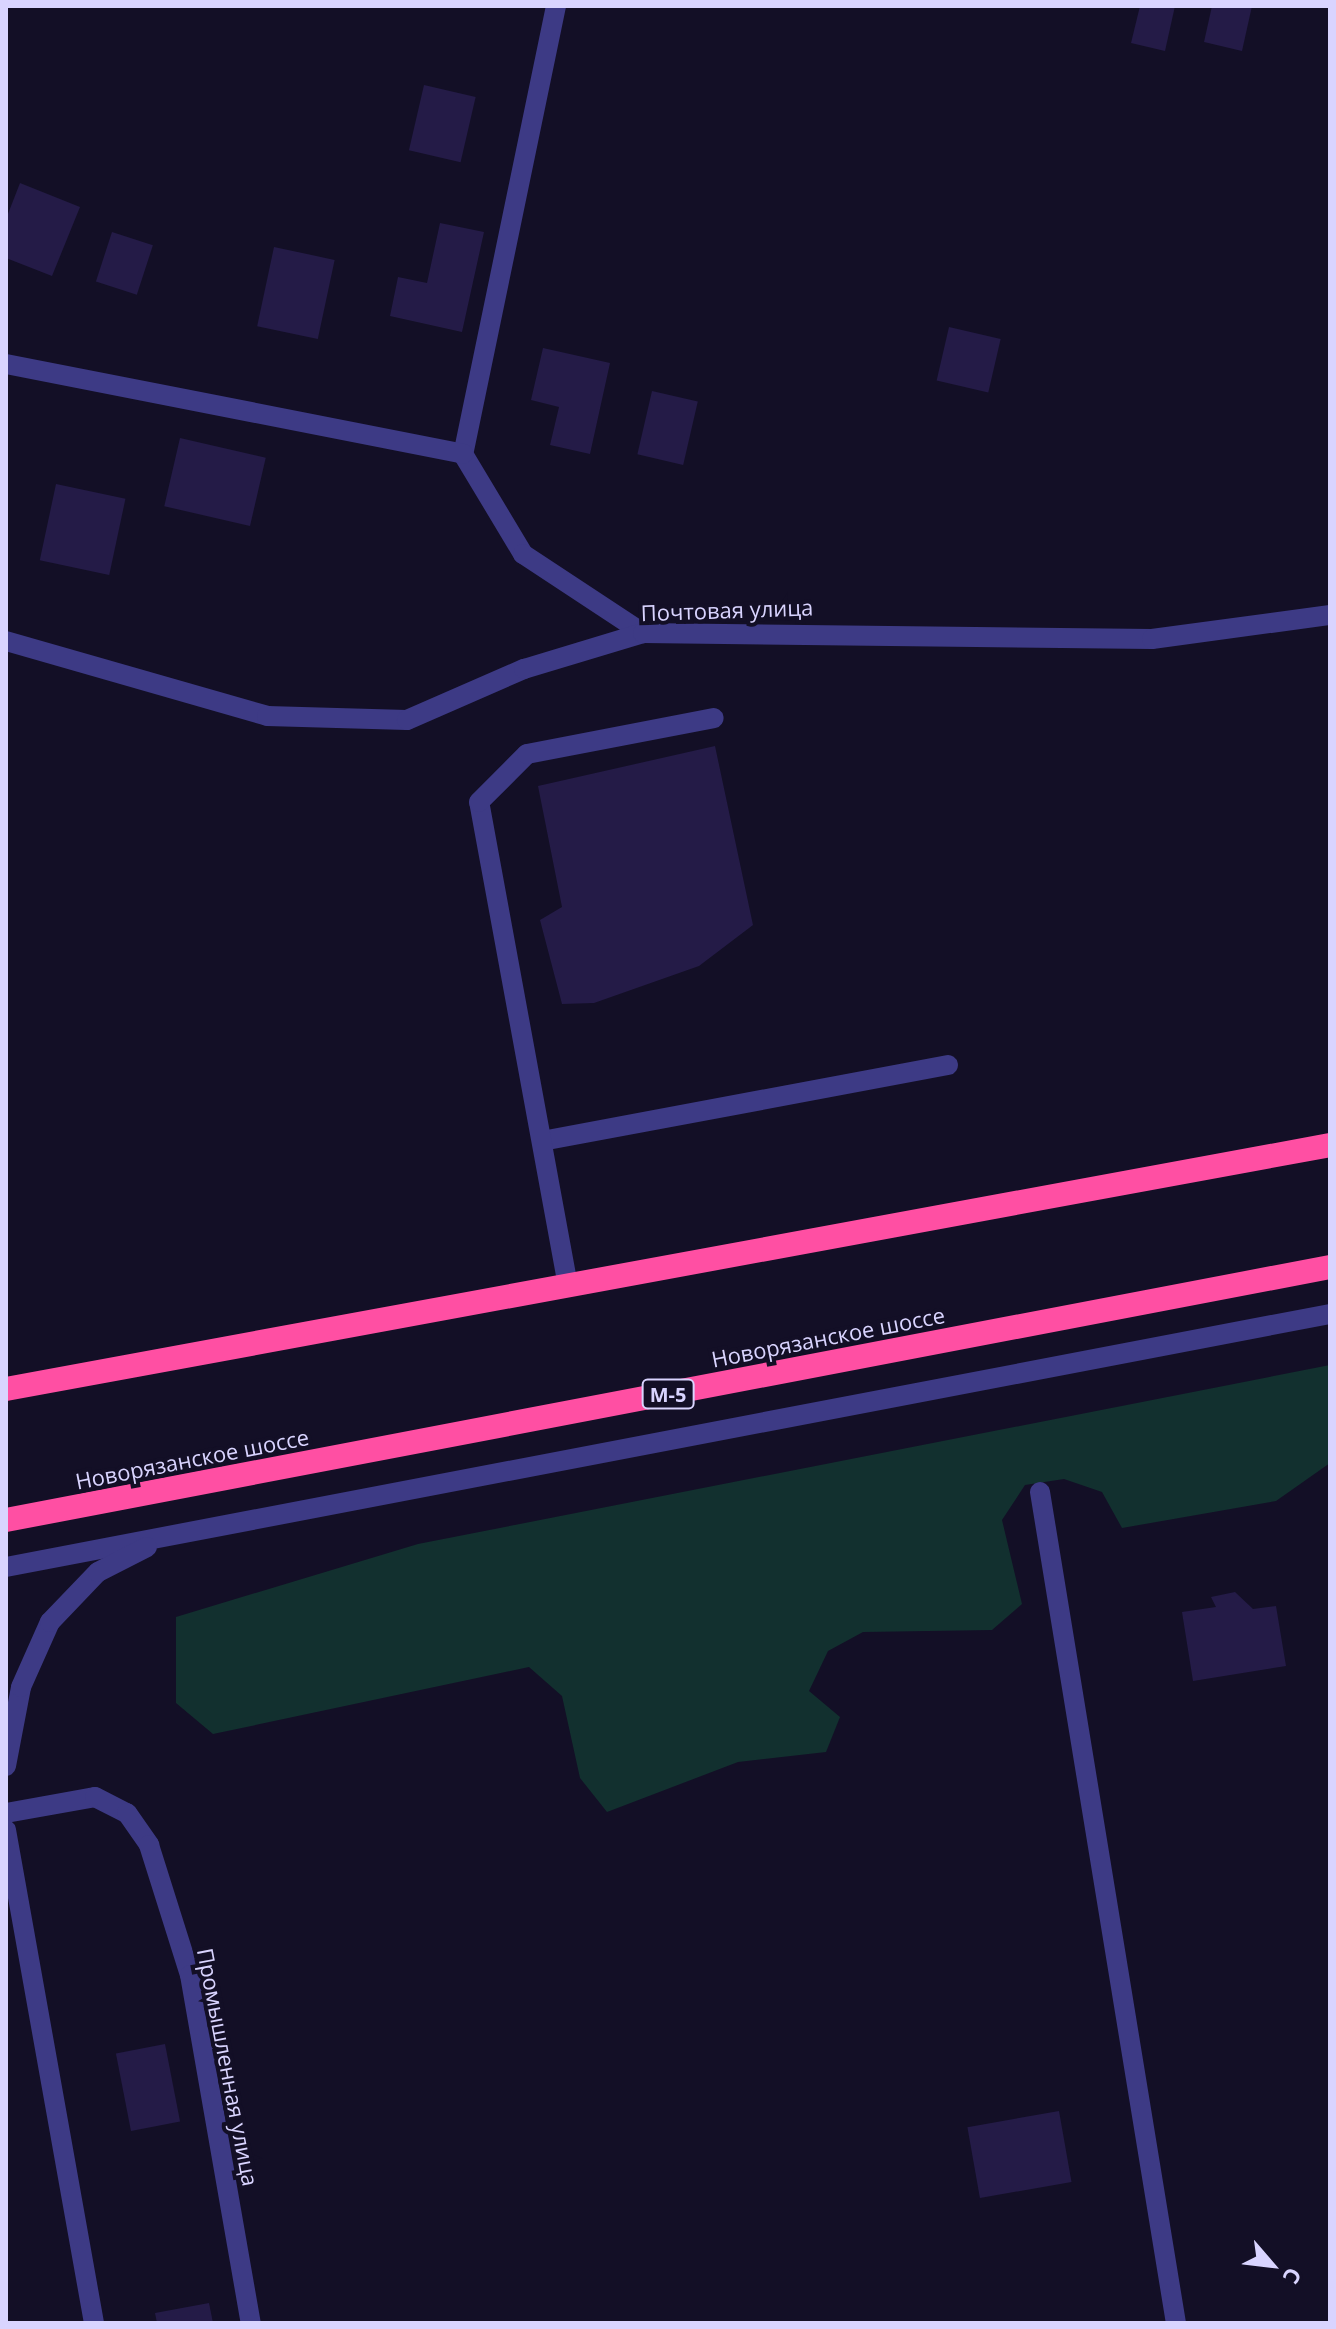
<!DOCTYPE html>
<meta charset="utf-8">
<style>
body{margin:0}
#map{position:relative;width:1336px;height:2329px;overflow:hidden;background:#130f26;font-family:"Open Sans",sans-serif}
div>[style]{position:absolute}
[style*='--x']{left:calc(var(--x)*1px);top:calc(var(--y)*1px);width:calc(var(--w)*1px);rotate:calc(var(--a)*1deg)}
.green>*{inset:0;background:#12302f}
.building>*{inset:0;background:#241b47;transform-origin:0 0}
.minor>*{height:20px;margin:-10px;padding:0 10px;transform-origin:10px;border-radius:10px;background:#3d3a85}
.highway>*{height:24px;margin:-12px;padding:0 12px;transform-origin:12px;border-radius:12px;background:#ff4fa3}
span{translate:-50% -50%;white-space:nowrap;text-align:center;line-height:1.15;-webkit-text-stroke:8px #130f26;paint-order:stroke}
.shield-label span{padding:2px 6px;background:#130f26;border:2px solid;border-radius:6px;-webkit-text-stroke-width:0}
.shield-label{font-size:20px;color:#d9d4ff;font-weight:700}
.street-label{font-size:22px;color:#d9d4ff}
.frame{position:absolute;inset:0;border:8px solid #d9d4ff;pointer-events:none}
.north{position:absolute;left:1232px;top:2225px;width:80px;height:80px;-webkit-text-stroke:6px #130f26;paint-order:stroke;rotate:118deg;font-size:22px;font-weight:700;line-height:32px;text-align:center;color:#d9d4ff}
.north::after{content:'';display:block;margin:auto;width:28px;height:36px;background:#d9d4ff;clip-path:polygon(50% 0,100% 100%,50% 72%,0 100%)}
</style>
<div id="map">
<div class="green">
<div style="clip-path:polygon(1330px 1365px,1330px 1463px,1276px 1501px,1122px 1528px,1102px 1492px,1064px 1479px,1025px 1485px,1002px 1520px,1022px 1604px,992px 1630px,863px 1632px,828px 1651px,809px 1691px,840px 1717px,826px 1752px,738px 1762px,607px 1812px,580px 1778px,562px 1696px,529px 1667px,213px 1734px,176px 1703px,176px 1617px,418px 1544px)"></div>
</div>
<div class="building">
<div style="clip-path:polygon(1140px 6px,1175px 6px,1165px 51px,1131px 43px)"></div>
<div style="clip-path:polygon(1212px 6px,1252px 6px,1242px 51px,1204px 42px)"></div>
<div style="left:424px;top:85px;width:53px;height:67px;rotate:13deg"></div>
<div style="clip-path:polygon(20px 183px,80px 207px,52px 276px,6px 258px,6px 219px)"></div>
<div style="clip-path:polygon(440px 223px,484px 232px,462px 332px,390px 316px,398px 277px,427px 283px)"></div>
<div style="left:112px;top:232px;width:43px;height:52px;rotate:18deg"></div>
<div style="left:274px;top:247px;width:62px;height:81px;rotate:12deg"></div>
<div style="left:949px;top:327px;width:53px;height:55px;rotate:13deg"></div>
<div style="clip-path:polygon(543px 348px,610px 363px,590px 454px,550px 445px,559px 407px,531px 400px)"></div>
<div style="left:652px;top:391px;width:47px;height:65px;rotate:13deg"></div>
<div style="left:180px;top:438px;width:88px;height:70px;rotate:13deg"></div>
<div style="left:56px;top:484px;width:71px;height:78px;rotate:12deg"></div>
<div style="clip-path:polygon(715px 746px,753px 925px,699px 966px,594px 1003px,562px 1004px,540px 920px,562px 907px,538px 786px)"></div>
<div style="clip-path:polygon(1235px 1592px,1253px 1609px,1276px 1606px,1286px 1666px,1193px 1681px,1182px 1612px,1216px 1607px,1211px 1597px)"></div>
<div style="left:165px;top:2044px;width:79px;height:50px;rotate:79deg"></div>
<div style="left:1059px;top:2111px;width:72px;height:93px;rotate:80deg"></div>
<div style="clip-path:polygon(209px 2303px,213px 2323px,157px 2323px,155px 2313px)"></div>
</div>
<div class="minor">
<div style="--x:556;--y:6;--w:458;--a:101.7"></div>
<div style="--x:463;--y:454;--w:117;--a:59"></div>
<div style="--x:523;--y:554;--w:144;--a:33.4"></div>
<div style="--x:6;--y:364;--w:466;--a:11.1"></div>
<div style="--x:6;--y:641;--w:272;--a:16"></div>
<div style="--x:267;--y:716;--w:140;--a:1.6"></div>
<div style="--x:407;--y:720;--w:128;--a:-23.6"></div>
<div style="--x:524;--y:669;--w:124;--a:-16.8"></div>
<div style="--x:643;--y:633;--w:509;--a:0.68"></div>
<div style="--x:1152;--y:639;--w:180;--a:-7.7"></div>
<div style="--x:542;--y:1141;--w:413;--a:-10.6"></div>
<div style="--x:568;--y:1286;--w:492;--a:-100.4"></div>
<div style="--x:479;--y:802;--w:68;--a:-45"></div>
<div style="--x:527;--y:754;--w:190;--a:-10.9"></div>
<div style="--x:1040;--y:1492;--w:842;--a:80.71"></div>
<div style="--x:6;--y:1567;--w:1348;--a:-10.82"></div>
<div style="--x:6;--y:1766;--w:80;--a:-79.2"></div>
<div style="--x:21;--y:1687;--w:71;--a:-66"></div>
<div style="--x:50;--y:1622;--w:69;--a:-46.2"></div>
<div style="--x:98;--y:1572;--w:55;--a:-27"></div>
<div style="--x:6;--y:1813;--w:90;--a:-10.2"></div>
<div style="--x:95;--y:1797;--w:36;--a:27"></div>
<div style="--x:127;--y:1813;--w:39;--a:55"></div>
<div style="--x:149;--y:1845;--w:136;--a:72.5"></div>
<div style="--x:190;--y:1975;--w:353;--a:80.1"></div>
<div style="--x:6;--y:1830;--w:501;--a:79.88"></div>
</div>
<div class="highway">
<div style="--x:6;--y:1389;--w:1346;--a:-10.44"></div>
<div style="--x:6;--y:1520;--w:1348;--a:-10.82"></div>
</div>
<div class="shield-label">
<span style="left:668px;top:1394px">М-5</span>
</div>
<div class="street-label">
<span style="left:727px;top:610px;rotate:-2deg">Почтовая улица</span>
<span style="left:828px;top:1337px;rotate:-11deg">Новорязанское шоссе</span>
<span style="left:192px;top:1459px;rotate:-11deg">Новорязанское шоссе</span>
<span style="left:228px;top:2067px;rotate:79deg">Промышленная улица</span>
</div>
<div class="frame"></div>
<div class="north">С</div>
</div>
